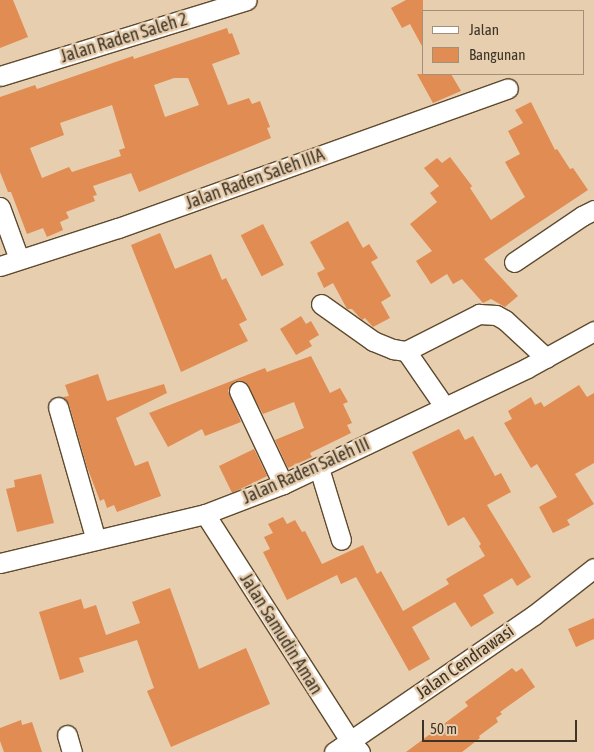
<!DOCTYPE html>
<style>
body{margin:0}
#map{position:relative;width:594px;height:752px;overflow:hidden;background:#e7ceaf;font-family:"Asap Condensed",sans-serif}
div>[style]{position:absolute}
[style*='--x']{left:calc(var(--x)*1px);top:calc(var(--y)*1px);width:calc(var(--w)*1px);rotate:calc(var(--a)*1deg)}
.building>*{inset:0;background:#e18c52;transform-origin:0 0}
.roads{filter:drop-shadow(1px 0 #5f4a2e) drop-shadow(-1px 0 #5f4a2e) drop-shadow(0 1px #5f4a2e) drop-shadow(0 -1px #5f4a2e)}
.minor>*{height:19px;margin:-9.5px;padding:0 9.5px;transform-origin:9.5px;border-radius:9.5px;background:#fff}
span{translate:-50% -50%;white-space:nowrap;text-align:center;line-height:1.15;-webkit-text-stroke:5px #e7ceaf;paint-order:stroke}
.street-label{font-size:18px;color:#3d3427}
.legend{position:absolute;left:422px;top:10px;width:162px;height:65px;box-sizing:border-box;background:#e7ceaf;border:1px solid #a39079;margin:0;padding:6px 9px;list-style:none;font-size:15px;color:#3d3427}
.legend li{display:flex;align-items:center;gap:10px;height:25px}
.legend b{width:25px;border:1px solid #a39079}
.scale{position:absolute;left:422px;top:720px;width:155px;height:22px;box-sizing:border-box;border:2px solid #3d3427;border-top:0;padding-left:6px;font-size:15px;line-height:18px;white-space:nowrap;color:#3d3427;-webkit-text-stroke:4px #e7ceaf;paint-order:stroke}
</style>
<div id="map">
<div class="building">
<div style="clip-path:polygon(0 0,13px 0,28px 37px,0 48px)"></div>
<div style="clip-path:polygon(406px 0,423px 0,423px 48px,410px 24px,402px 28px,391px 8px)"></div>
<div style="clip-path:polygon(evenodd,227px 28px,229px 34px,232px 33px,240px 54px,212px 64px,228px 105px,249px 98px,252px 104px,260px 101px,270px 127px,267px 128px,271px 138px,139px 192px,131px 173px,93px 186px,97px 195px,93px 196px,95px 201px,66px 212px,69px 218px,60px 222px,63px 230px,47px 237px,43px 228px,27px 234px,11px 192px,8px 192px,0 172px,0 97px,35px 85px,37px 89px,133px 56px,134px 59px,227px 28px,174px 78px,188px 78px,199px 105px,165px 117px,154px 85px,174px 78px,227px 28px,112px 105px,125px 148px,119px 150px,121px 156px,72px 172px,69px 167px,42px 178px,30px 148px,64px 135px,60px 123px,112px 105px)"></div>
<div style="clip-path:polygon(417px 74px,451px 74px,461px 91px,433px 103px)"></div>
<div style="clip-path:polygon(531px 102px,555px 150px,557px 149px,570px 169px,573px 168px,588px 190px,484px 259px,518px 296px,505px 307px,491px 299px,483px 303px,462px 279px,453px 284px,447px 274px,431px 284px,416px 261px,432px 251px,410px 224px,437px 202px,430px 193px,439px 186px,424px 168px,437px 158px,442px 163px,450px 157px,472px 186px,470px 188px,491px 220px,525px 197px,505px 162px,520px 154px,508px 131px,523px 123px,515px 110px)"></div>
<div style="clip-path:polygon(348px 221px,363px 248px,369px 244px,378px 258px,371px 262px,391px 296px,381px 302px,390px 318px,373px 327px,365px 318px,362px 320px,352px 309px,347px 309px,333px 283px,324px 288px,317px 273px,325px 269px,310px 242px)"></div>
<div style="left:263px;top:224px;width:46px;height:25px;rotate:63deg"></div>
<div style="clip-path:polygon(160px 233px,175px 269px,211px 254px,222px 280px,226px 278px,247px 320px,239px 324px,248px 341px,181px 372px,131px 245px)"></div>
<div style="clip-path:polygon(301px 316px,306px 324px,311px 321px,319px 335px,309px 341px,312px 346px,296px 355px,280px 329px)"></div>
<div style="clip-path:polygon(311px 356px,330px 393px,340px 388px,348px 402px,343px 404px,352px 423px,347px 425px,351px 433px,310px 453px,312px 457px,288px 468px,275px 440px,304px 428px,294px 402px,263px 414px,245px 382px,235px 381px,228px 390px,241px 422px,205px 436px,202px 429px,168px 447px,149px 413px,265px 368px,267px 372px)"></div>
<div style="clip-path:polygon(98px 374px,107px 401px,164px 384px,167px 393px,116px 418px,135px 466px,148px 461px,161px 496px,117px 512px,114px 505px,107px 508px,104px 499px,100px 501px,87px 467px,69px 404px,63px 397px,69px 396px,65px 385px)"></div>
<div style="clip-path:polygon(579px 385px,587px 397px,594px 393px,594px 463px,575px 474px,594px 504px,567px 520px,570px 525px,553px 533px,539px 507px,557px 497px,537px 464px,531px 468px,504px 423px,512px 419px,508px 411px,531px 397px,535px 405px,541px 402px,544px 407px)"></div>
<div style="clip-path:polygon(459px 429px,465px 440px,473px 436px,495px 476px,501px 473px,511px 492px,487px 505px,531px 577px,517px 586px,512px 578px,483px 595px,494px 613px,471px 627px,455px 602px,412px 627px,430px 659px,409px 671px,356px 577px,341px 584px,337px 575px,287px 600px,263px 552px,270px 549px,264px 537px,273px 533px,268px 524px,283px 517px,287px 524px,295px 520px,302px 532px,305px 531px,322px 564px,363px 545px,377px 574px,381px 571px,403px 611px,449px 584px,446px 579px,485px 556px,479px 546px,481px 544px,464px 517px,448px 526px,412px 452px)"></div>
<div style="left:254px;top:449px;width:30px;height:39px;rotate:64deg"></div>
<div style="clip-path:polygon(41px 474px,54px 523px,17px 532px,6px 489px,15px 487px,14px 480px)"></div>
<div style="clip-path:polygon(170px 588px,199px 669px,246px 648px,270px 704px,171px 747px,147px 691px,154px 688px,137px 640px,79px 658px,84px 672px,60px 680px,39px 612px,81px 599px,84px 609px,96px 605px,106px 635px,140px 623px,132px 602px)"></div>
<div style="clip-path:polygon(594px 618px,594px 639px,576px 647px,568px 629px)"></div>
<div style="clip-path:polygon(512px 668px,516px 672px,522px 668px,535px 687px,500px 712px,502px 714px,496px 718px,498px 722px,479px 736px,480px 738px,462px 752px,406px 752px,468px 706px,465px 702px)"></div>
<div style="clip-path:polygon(21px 720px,22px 725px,32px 722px,42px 752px,4px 752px,0 741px,0 728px)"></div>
</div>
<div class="roads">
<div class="minor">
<div style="--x:0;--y:76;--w:258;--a:-17.1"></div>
<div style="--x:0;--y:207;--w:55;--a:69.9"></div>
<div style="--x:514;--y:262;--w:82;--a:-34.1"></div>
<div style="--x:582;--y:216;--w:13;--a:-27"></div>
<div style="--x:0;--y:266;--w:124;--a:-17.9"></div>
<div style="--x:118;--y:228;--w:414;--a:-19.7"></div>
<div style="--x:321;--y:304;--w:64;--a:35.4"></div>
<div style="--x:373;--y:341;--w:22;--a:22"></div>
<div style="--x:393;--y:349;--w:13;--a:9"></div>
<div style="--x:239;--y:391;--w:103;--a:64.7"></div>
<div style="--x:444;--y:406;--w:67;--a:-124.6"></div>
<div style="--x:406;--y:351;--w:82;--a:-26.9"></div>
<div style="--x:479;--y:314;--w:17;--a:3"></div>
<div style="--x:496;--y:315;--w:10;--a:29"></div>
<div style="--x:505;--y:320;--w:56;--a:42.8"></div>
<div style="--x:58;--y:407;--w:138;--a:74.1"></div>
<div style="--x:319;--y:468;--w:75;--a:73"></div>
<div style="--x:205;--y:514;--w:269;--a:57.4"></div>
<div style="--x:350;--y:741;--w:15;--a:48"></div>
<div style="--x:0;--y:563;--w:211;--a:-13.4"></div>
<div style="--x:205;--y:514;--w:84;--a:-21"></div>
<div style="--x:283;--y:484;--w:270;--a:-25.4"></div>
<div style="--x:527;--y:368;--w:77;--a:-28.9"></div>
<div style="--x:67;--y:735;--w:18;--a:74"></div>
<div style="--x:334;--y:752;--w:242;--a:-34.4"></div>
<div style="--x:534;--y:615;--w:76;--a:-38.1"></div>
</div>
</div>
<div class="street-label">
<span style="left:124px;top:38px;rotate:-17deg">Jalan Raden Saleh 2</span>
<span style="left:255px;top:179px;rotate:-20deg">Jalan Raden Saleh IIIA</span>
<span style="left:306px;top:471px;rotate:-24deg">Jalan Raden Saleh III</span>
<span style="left:281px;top:634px;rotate:58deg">Jalan Samudin Aman</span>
<span style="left:465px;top:662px;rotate:-35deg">Jalan Cendrawasi</span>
</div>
<ul class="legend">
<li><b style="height:6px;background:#fff"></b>Jalan</li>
<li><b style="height:14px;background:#e18c52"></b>Bangunan</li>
</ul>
<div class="scale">50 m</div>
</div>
